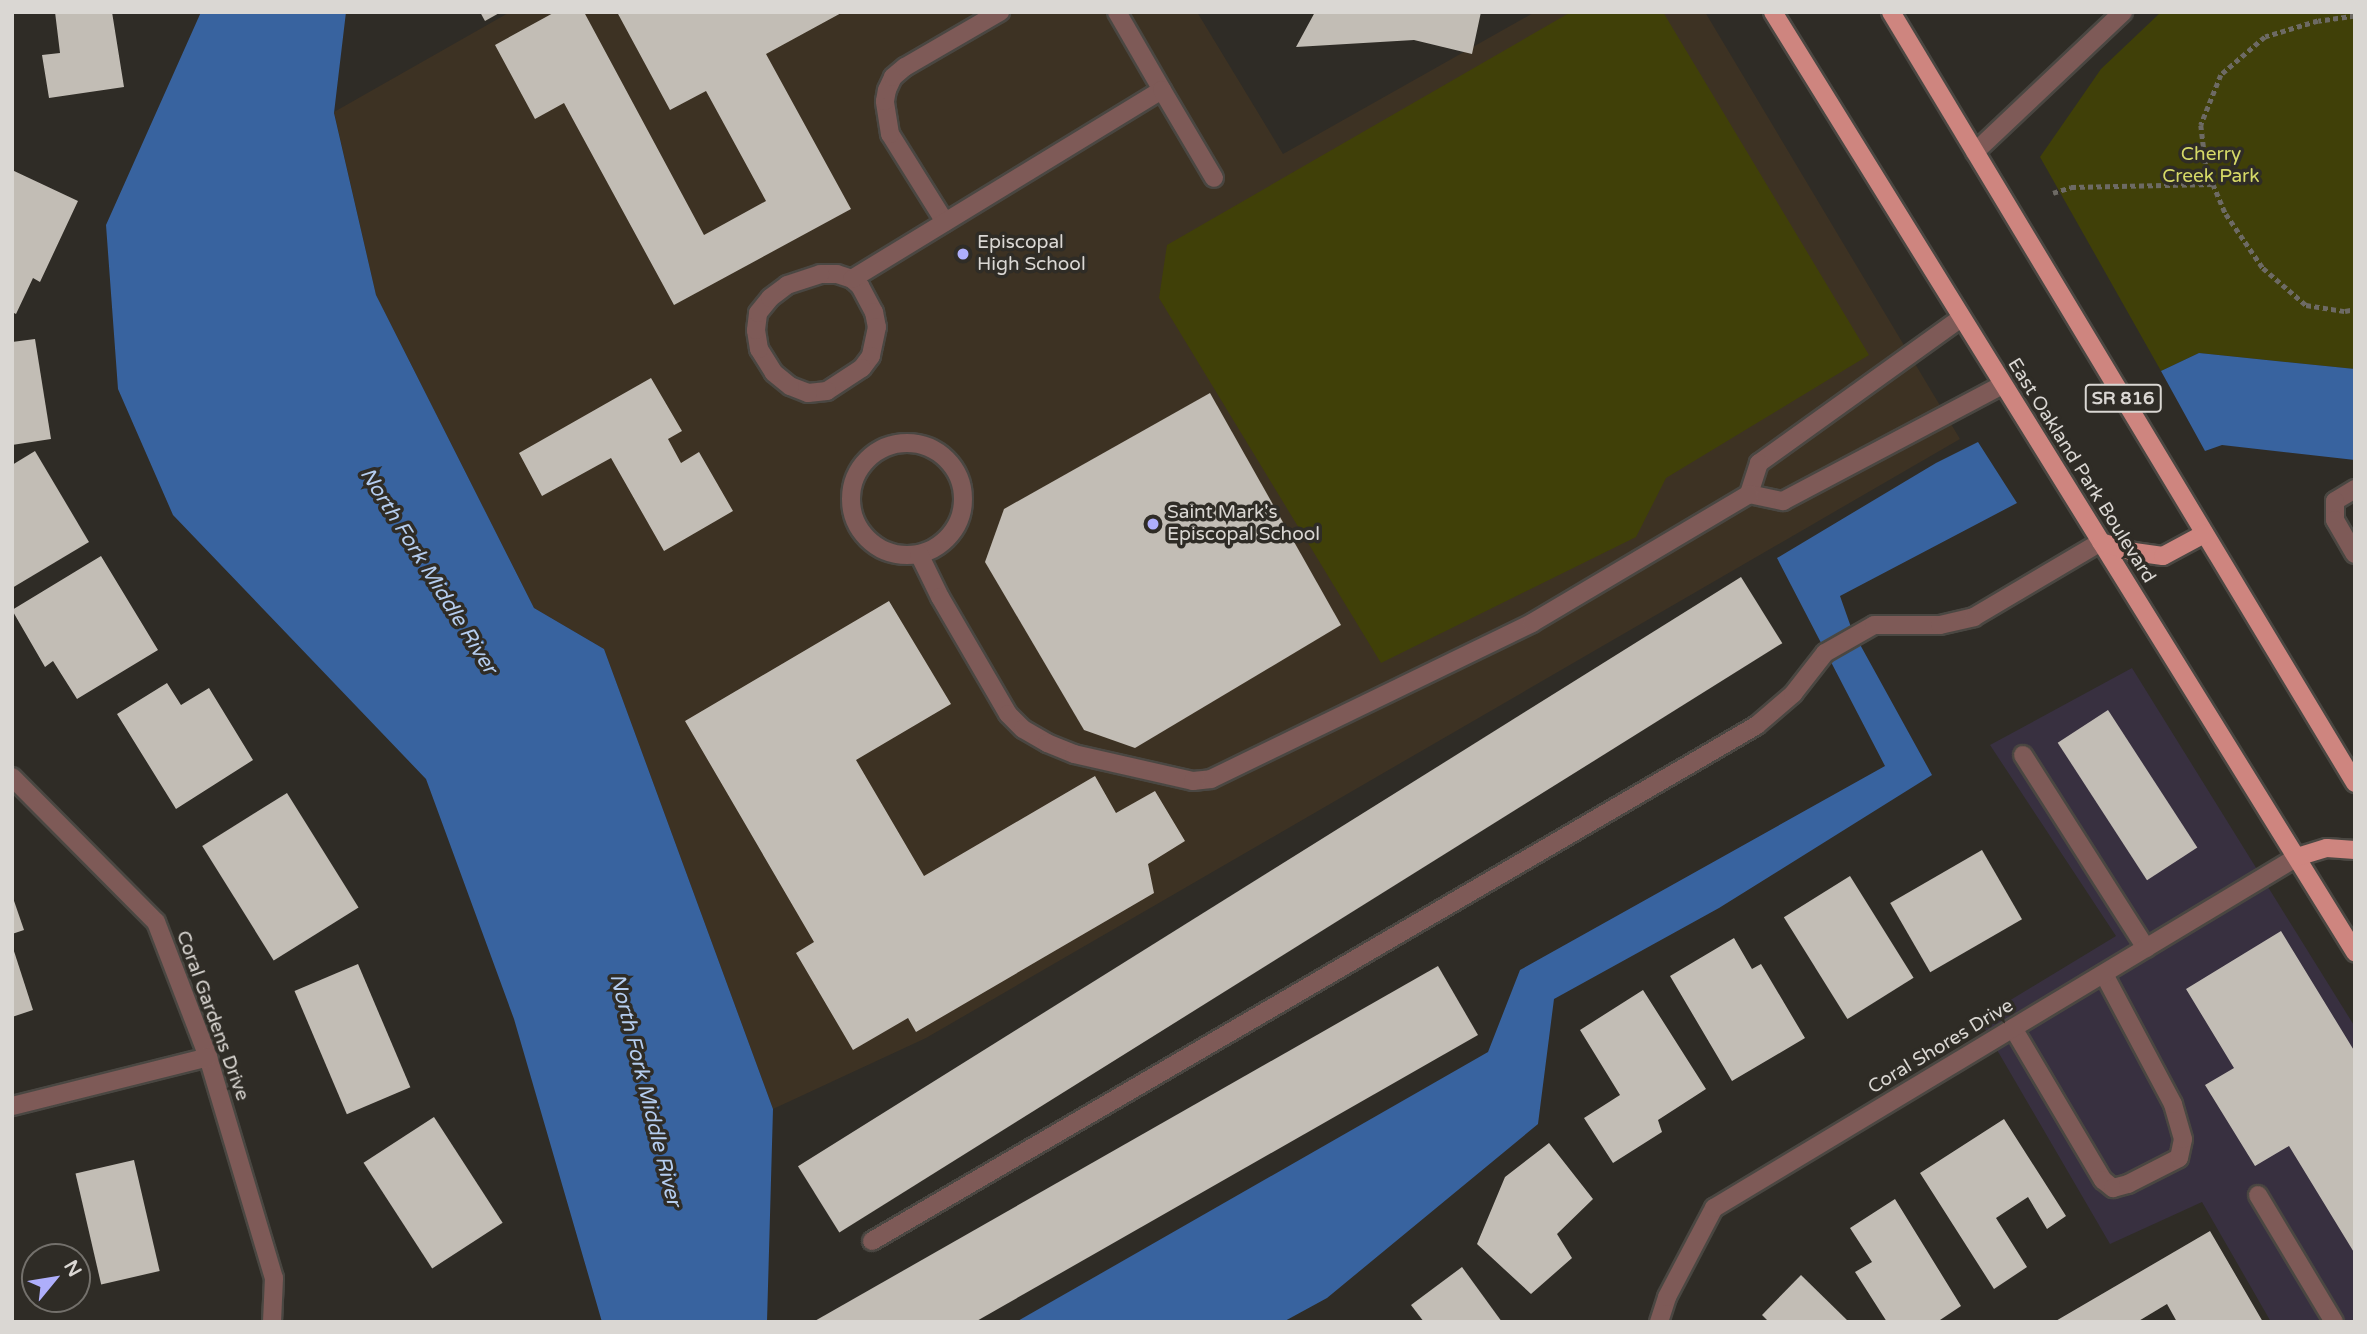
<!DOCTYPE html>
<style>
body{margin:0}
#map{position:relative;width:2367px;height:1334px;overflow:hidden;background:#2f2c26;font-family:"Varela Round",sans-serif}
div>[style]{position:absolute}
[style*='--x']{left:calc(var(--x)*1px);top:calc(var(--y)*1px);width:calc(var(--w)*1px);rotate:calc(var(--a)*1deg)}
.commercial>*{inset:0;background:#383040}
.education>*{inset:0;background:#3d3223}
.green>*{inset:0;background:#404008}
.water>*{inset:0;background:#38639f}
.building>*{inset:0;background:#c2bdb5;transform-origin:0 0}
.path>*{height:4.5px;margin-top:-2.25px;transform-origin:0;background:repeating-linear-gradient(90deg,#6d6a64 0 5px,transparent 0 8.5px)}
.roads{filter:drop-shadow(2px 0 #4a4742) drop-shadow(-2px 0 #4a4742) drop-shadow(0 2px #4a4742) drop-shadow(0 -2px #4a4742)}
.minor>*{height:18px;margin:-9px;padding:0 9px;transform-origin:9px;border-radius:9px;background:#7e5a57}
.minor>.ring{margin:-9px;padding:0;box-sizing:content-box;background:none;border:18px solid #7e5a57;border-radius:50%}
.major>*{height:18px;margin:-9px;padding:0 9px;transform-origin:9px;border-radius:9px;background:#ce857f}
.dots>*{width:19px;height:19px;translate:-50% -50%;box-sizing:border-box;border:4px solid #2f2c26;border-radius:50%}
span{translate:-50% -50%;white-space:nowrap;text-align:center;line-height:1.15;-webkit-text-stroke:7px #2f2c26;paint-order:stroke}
.shield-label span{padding:2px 5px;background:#2f2c26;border:2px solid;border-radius:5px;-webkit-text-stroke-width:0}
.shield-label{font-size:18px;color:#dad7d3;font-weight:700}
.park-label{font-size:19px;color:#d6d967}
.poi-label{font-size:19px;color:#dad7d3}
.left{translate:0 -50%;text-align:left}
.street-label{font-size:19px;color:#dad7d3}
.water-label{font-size:21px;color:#b5cdef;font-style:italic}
.frame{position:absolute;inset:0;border:14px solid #dad7d3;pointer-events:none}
.north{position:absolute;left:21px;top:1243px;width:70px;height:70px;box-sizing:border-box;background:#2f2c26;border:2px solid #73706b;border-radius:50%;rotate:60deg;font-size:19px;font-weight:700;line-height:28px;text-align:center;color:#dad7d3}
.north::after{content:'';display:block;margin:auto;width:24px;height:32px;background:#aeaefb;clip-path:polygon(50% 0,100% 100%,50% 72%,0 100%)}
</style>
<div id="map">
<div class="commercial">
<div style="clip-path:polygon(2132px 668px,2355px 1027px,2355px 1322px,2271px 1322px,2202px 1202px,2110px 1244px,1979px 1019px,2116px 936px,1990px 745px)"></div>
</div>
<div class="education">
<div style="clip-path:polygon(510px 12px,1197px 12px,1283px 154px,1535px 12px,1705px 12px,1960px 439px,926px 1038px,773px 1109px,604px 649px,534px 608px,376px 295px,334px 112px)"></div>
</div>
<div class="green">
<div style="clip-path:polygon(1571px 12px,1663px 12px,1869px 355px,1666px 478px,1636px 537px,1381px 663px,1159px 298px,1167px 245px)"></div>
<div style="clip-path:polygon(2161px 12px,2355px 12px,2355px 369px,2199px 353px,2161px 371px,2040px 157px,2101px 69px)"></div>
</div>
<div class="water">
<div style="clip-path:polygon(201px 12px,346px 12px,334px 113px,376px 295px,534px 608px,604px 649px,773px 1109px,767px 1322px,602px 1322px,514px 1019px,426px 779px,173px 515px,118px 389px,106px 225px)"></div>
<div style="clip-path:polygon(2199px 353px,2355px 369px,2355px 460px,2222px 445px,2205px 451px,2161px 371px)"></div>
<div style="clip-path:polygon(1978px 442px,2017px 503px,1840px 596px,1852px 630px,1932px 775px,1719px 908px,1554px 999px,1538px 1124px,1327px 1298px,1283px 1322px,1016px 1322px,1488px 1052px,1520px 970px,1885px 766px,1777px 558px,1936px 463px)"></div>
</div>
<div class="building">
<div style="clip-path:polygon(55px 12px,112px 12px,124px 87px,49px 98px,42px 55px,60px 53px)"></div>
<div style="clip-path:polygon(480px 12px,501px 12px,485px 21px)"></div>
<div style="clip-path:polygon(555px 12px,584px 12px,704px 235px,766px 201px,706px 91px,670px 110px,617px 12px,843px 12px,766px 54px,851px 209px,674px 305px,564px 103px,535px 119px,495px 45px)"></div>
<div style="clip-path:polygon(1315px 12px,1481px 12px,1472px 54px,1414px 40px,1296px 47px)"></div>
<div style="clip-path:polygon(12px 170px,78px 201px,40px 282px,33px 278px,16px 314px,12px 312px)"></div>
<div style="clip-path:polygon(35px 339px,51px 439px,12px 445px,12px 342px)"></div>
<div style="clip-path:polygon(651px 378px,682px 431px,668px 439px,681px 463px,699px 452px,733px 511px,664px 551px,611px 458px,542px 496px,519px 453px)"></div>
<div style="clip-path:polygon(1210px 393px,1341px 625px,1135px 748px,1084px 730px,985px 562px,1004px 509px)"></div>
<div style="clip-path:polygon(35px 451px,89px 542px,12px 588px,12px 465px)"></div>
<div style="clip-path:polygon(101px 556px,158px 650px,77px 699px,53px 661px,45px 667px,12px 610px)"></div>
<div style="left:1741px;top:577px;width:78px;height:1112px;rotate:58deg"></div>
<div style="clip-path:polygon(889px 601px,951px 704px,856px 760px,924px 876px,1095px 776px,1116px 813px,1155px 791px,1185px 841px,1148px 864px,1154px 893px,916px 1032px,908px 1018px,853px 1050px,796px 953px,814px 942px,685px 721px)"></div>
<div style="clip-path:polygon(167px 683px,181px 705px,209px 688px,253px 760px,176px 809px,117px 714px)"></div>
<div style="left:2108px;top:710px;width:164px;height:60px;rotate:57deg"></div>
<div style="left:287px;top:793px;width:135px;height:100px;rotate:58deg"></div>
<div style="left:1982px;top:850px;width:80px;height:106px;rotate:60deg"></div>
<div style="left:1850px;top:876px;width:120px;height:78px;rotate:58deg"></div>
<div style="clip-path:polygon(12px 895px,24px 930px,12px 934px)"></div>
<div style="clip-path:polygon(2281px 931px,2355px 1052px,2355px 1254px,2289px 1146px,2255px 1166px,2205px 1085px,2234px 1068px,2186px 989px)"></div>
<div style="clip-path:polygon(1734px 938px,1752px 969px,1761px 964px,1805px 1038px,1732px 1081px,1670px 976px)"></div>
<div style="clip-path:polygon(12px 945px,33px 1010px,12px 1017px)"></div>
<div style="left:358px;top:964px;width:134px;height:69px;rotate:67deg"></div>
<div style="clip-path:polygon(1438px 966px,1478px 1035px,975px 1322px,813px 1322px)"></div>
<div style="clip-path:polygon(1643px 990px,1706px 1089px,1658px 1120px,1662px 1132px,1613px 1163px,1584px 1118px,1620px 1095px,1580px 1030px)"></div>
<div style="left:434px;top:1117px;width:126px;height:84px;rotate:57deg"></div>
<div style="clip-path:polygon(2004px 1119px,2066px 1216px,2047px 1229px,2028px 1197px,1996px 1218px,2027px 1267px,1994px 1289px,1920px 1173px)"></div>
<div style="clip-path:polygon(1549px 1143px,1593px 1199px,1557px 1234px,1572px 1258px,1531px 1294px,1477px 1244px,1505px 1177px)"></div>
<div style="left:134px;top:1160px;width:114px;height:60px;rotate:77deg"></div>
<div style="clip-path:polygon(1895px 1199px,1961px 1306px,1937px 1322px,1887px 1322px,1855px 1272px,1872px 1262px,1850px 1228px)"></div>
<div style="clip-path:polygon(2210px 1231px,2263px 1322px,2177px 1322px,2167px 1304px,2137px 1322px,2054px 1322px)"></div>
<div style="clip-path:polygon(1462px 1267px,1502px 1322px,1424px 1322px,1411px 1305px)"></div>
<div style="clip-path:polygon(1801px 1275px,1849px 1322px,1769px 1322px,1762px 1315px)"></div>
</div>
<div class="path">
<div style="--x:2355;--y:16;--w:37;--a:172"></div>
<div style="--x:2318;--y:21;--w:55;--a:163.2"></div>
<div style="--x:2265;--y:37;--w:58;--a:139.2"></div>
<div style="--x:2221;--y:75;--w:54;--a:111.8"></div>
<div style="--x:2201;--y:125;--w:42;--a:83.2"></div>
<div style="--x:2206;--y:167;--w:18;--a:68"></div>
<div style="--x:2213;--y:184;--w:33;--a:67"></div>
<div style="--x:2226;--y:214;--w:65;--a:55.6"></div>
<div style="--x:2263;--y:268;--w:57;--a:40.7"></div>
<div style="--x:2306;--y:305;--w:39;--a:9"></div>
<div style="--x:2345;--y:311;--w:10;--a:-11"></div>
<div style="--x:2053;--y:193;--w:19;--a:-18"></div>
<div style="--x:2071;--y:187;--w:142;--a:-1.2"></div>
</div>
<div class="roads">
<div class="minor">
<div style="--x:1117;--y:12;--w:90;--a:60"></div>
<div style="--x:1975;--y:152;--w:204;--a:-43.4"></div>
<div style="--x:945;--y:222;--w:104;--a:-122"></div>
<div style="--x:890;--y:134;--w:33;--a:-99"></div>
<div style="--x:885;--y:101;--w:11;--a:-80"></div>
<div style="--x:887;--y:90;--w:14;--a:-65"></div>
<div style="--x:893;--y:77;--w:16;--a:-40"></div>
<div style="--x:905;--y:67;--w:110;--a:-30.1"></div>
<div style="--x:820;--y:274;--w:17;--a:0"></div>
<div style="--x:837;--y:274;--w:16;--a:18"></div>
<div style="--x:852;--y:279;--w:11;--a:41"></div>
<div style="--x:860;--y:286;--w:30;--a:62"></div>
<div style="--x:874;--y:312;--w:15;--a:79"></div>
<div style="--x:877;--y:327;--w:30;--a:102"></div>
<div style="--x:871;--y:356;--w:15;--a:127"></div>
<div style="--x:862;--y:368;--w:42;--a:146.7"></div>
<div style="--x:827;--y:391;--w:19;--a:174"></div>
<div style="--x:808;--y:393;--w:19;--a:-159"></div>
<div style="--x:790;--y:386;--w:21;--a:-141"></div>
<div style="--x:774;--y:373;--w:28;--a:-122"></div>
<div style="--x:759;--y:349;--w:19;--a:-99"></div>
<div style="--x:756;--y:330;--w:17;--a:-83"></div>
<div style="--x:758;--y:313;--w:19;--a:-51"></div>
<div style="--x:770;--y:298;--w:21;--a:-37"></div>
<div style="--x:787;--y:285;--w:35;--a:-18"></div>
<div style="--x:852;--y:279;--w:363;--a:-31.4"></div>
<div style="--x:1162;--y:90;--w:102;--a:59.4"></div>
<div style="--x:1961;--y:318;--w:249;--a:144.3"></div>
<div style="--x:1759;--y:463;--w:33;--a:108"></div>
<div style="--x:1749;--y:494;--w:35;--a:12"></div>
<div style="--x:1783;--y:501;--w:248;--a:-27.9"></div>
<div class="ring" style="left:851px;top:443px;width:94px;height:94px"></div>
<div style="--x:2355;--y:489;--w:23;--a:149"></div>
<div style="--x:2335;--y:501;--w:19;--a:90"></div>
<div style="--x:2335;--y:520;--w:39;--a:60"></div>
<div style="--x:919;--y:554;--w:48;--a:64"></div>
<div style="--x:940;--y:597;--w:135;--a:59.8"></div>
<div style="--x:1008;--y:714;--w:21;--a:45"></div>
<div style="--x:1023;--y:729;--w:28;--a:30"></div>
<div style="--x:1047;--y:743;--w:29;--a:22"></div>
<div style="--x:1074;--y:754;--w:122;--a:12.8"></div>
<div style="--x:1193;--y:781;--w:18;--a:-6"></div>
<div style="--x:1211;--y:779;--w:357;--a:-25.9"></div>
<div style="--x:1532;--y:623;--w:252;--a:-30.7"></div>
<div style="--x:2023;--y:755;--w:229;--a:57.5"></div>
<div style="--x:12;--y:777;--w:204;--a:45.2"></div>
<div style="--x:156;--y:922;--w:145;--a:68.9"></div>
<div style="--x:208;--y:1057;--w:231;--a:73.4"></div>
<div style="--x:274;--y:1278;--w:44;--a:92.6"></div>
<div style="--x:2013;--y:1028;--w:177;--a:59.4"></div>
<div style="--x:2103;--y:1180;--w:13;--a:39"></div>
<div style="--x:2113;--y:1188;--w:16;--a:-15"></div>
<div style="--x:2128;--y:1184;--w:57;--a:-27"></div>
<div style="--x:2179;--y:1158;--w:19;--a:-78"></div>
<div style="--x:2183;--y:1139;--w:36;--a:-106"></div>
<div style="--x:2173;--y:1104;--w:147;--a:-118"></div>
<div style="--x:12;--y:1106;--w:202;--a:-14"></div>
<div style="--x:2258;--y:1195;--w:148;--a:59.1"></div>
<div style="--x:872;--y:1241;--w:1024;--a:-30.24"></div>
<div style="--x:1757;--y:725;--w:48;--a:-40.7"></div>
<div style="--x:1793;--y:694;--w:52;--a:-52"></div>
<div style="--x:1825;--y:653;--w:56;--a:-29.7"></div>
<div style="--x:1874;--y:625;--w:66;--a:0"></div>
<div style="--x:1940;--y:625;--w:35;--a:-13"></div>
<div style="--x:1974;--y:617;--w:147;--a:-30.6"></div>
<div style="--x:1659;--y:1322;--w:26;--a:-72"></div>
<div style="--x:1667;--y:1297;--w:101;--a:-62.2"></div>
<div style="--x:1714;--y:1208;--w:681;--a:-31.05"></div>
</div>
<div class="major">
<div style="--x:1773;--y:12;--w:1106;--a:58.24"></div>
<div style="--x:1891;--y:12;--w:900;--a:58.96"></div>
<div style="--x:2101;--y:542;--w:34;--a:17"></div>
<div style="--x:2134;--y:552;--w:29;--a:8"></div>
<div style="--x:2163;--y:556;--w:47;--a:-28.2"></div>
<div style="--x:2297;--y:857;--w:31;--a:-17"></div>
<div style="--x:2327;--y:848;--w:28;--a:4"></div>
</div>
</div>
<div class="dots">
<div style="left:963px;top:254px;background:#aeaefb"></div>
<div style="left:1153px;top:524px;background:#aeaefb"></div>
</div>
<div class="shield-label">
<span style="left:2123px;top:398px">SR 816</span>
</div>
<div class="park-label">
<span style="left:2211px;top:166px">Cherry<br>Creek Park</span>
</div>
<div class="poi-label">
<span class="left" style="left:977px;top:254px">Episcopal<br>High School</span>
<span class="left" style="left:1167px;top:524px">Saint Mark's<br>Episcopal School</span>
</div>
<div class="street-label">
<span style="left:2081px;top:471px;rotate:58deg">East Oakland Park Boulevard</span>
<span style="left:212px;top:1016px;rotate:70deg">Coral Gardens Drive</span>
<span style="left:1941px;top:1047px;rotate:-31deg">Coral Shores Drive</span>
</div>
<div class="water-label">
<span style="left:428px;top:571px;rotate:58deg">North Fork Middle River</span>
<span style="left:645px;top:1090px;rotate:76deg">North Fork Middle River</span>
</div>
<div class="frame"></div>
<div class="north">N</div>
</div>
